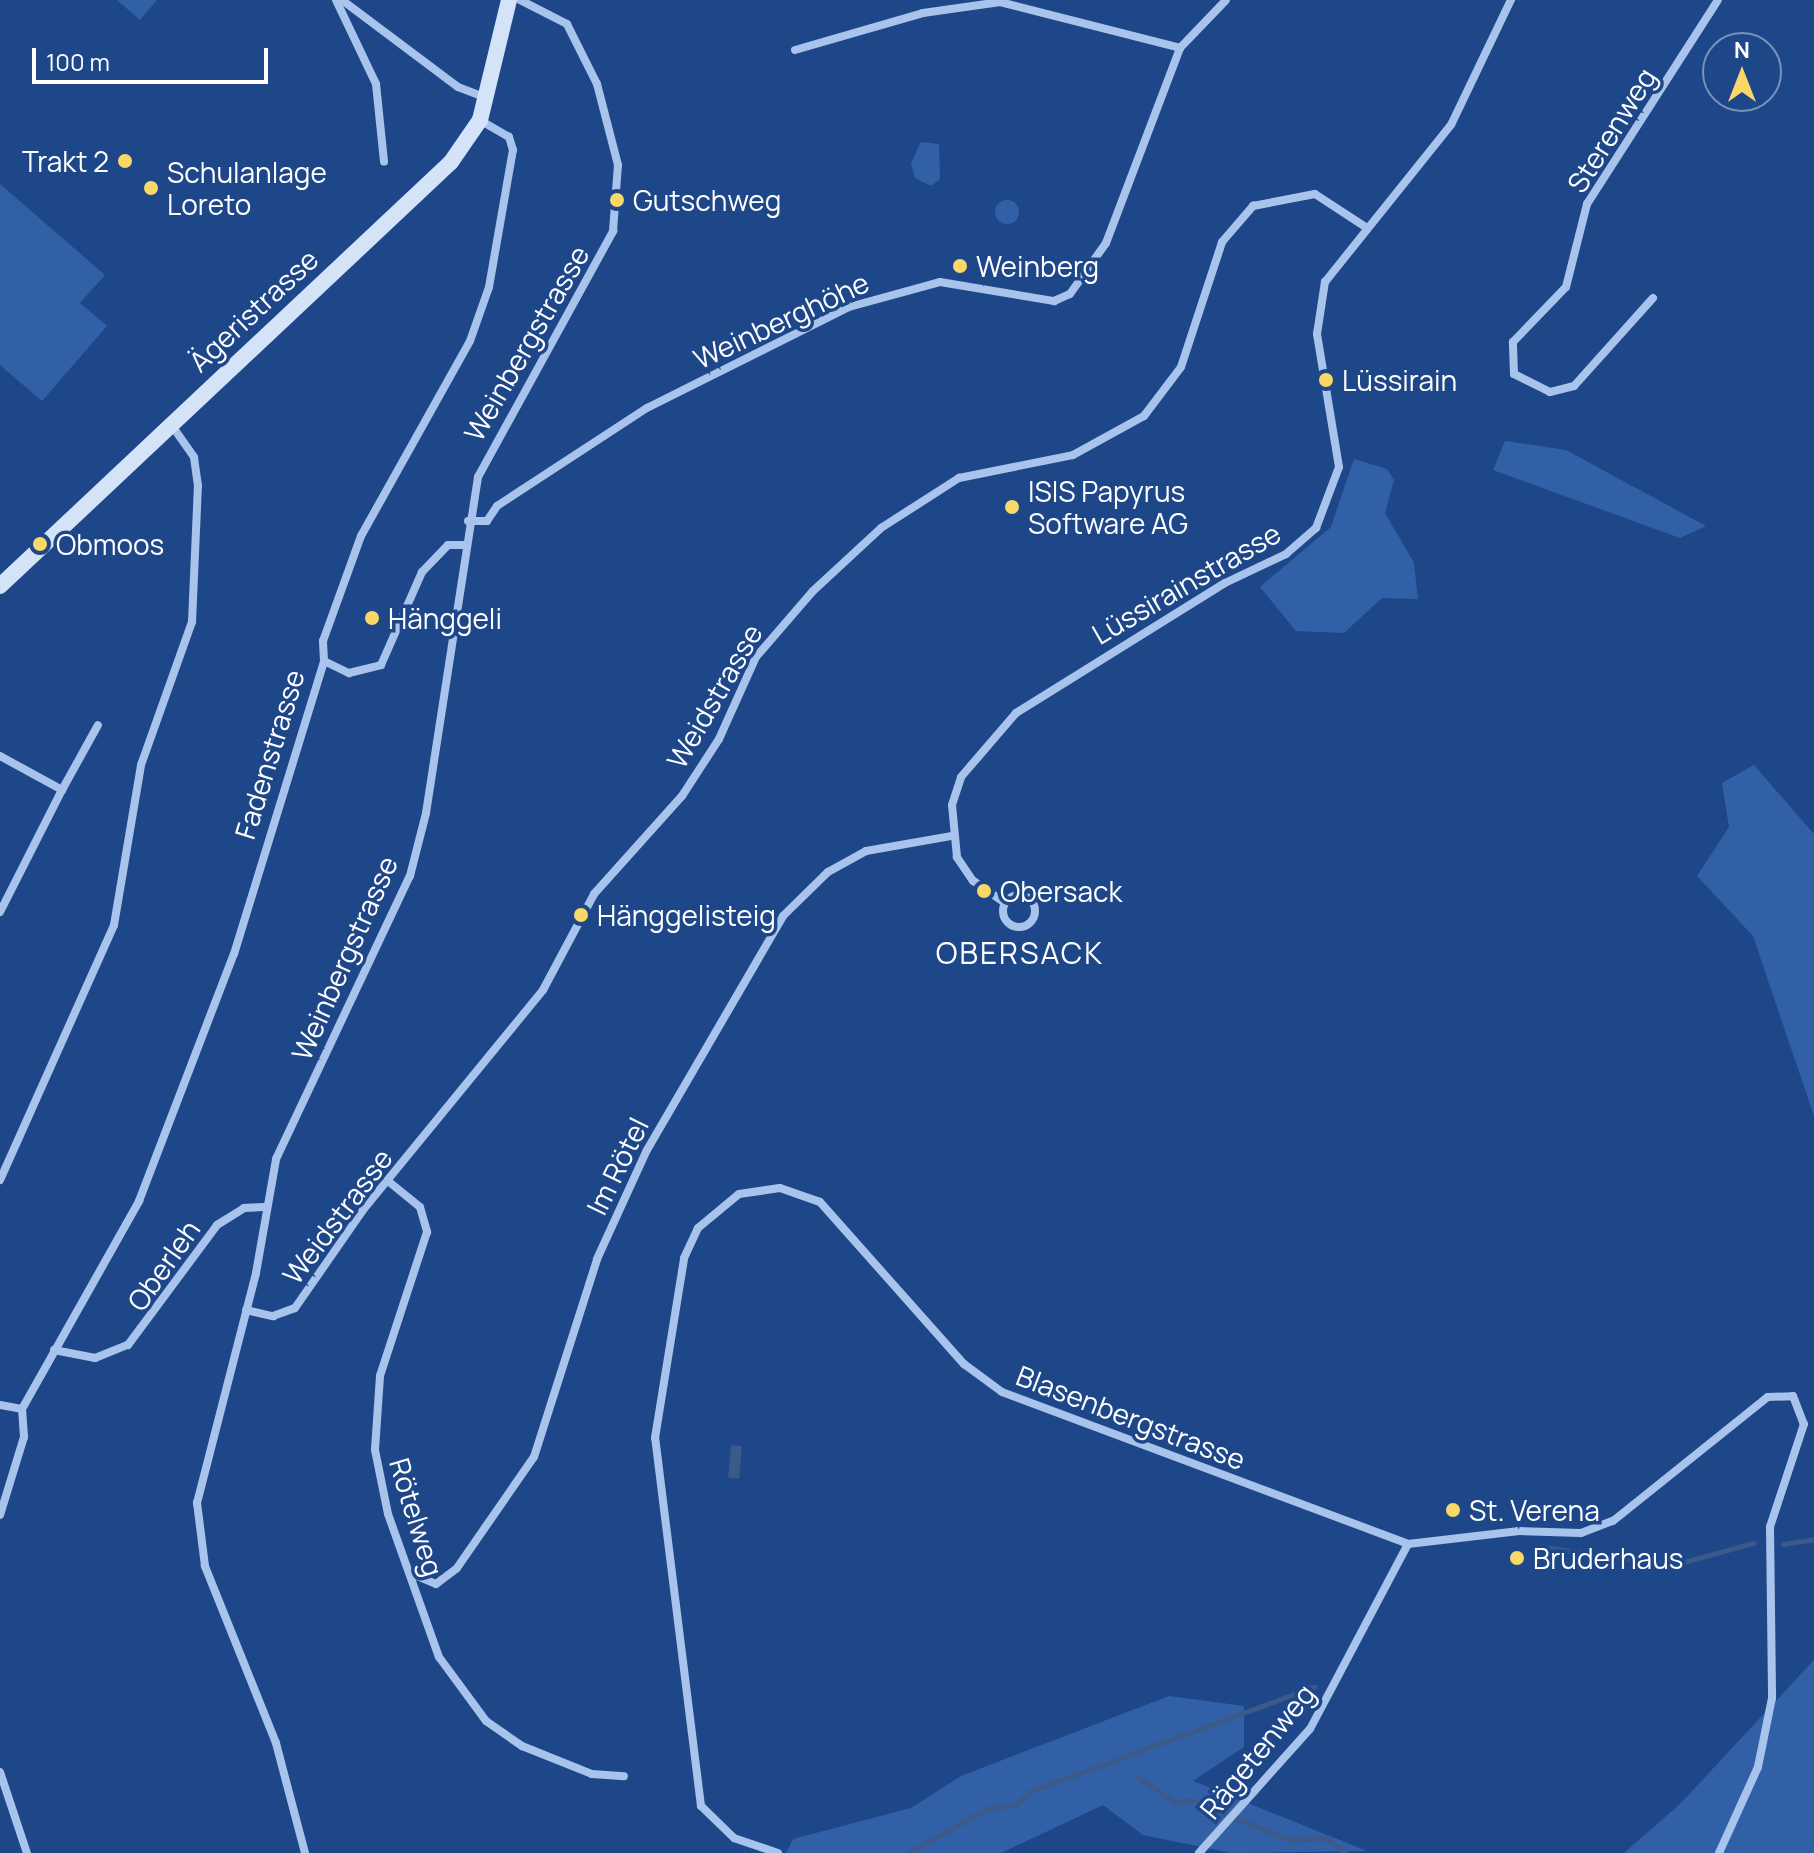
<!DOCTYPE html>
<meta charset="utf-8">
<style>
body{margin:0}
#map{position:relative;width:1814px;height:1853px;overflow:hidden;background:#1e478a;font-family:Manrope,sans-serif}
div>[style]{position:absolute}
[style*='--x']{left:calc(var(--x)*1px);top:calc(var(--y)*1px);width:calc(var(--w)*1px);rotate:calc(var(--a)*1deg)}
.green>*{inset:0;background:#3260a7}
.round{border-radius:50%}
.water>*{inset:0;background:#3b5989;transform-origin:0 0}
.stream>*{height:5px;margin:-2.5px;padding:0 2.5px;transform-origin:2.5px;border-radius:2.5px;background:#3b5989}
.street>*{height:8px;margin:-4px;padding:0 4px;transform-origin:4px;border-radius:4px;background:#a9c4ec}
.street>.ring{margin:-4px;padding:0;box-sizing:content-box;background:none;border:8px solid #a9c4ec;border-radius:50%}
.secondary>*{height:16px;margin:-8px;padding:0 8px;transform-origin:8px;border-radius:8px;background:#d5e3f9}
.dots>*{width:22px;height:22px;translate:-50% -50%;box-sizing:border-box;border:4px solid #1e478a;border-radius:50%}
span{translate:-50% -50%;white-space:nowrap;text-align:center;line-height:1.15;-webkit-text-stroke:7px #1e478a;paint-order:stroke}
.street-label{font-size:28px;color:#fff}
.poi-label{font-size:28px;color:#fff}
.right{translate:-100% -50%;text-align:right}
.left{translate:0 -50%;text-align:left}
.neighbourhood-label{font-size:30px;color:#fff;letter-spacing:2px}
.north{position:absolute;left:1702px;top:32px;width:80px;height:80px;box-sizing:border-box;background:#1e478a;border:2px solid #7891b9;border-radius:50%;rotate:0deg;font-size:22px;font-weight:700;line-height:32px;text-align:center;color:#fff}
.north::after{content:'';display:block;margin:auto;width:28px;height:36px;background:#fad868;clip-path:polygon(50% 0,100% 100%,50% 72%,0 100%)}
.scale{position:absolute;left:32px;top:48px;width:236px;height:36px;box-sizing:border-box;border:4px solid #fff;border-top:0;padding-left:10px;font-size:24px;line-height:28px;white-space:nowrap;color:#fff;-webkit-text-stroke:6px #1e478a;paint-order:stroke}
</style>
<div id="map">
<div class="green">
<div style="clip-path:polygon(117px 0,157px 0,140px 20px)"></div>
<div style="clip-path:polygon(921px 142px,939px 144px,940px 179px,931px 186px,915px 178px,911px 163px)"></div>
<div style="clip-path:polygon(0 184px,105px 275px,80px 303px,107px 326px,42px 401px,0 365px)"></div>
<div class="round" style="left:995px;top:200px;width:24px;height:24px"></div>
<div style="clip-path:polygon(1505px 441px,1566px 450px,1706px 526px,1680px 538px,1493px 470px)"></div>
<div style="clip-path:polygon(1354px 459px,1387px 469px,1394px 480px,1385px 513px,1414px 563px,1418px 599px,1382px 598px,1344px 633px,1296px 631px,1260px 587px,1331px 527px)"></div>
<div style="clip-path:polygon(1754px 765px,1814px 834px,1814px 1116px,1753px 936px,1697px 876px,1729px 827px,1722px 783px)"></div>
<div style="clip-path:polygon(1814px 1660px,1814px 1853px,1624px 1853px,1681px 1803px)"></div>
<div style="clip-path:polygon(1169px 1696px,1244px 1706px,1244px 1747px,1193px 1781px,1367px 1851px,1231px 1853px,1143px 1835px,1103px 1805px,1001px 1853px,786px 1853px,793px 1839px,911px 1808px,961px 1776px)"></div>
</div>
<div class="water">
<div style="left:731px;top:1445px;width:11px;height:33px;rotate:5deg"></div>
</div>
<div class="stream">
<div style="--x:1783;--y:1544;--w:31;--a:-9"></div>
<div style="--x:1542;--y:1547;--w:132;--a:7.8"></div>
<div style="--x:1673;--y:1565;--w:83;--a:-15.4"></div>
<div style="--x:1139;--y:1778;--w:43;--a:33.7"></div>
<div style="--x:1175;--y:1802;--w:17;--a:-7"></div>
<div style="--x:1192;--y:1800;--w:106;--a:22.2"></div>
<div style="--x:1290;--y:1840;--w:36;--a:-3"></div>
<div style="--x:1326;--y:1838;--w:25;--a:37"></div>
<div style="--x:908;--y:1853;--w:93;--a:-29.1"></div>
<div style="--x:989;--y:1808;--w:28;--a:-8"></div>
<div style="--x:1017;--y:1804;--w:19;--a:-43"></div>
<div style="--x:1031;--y:1791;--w:302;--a:-20.2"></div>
</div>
<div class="street">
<div style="--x:336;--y:0;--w:93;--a:64.5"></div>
<div style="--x:376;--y:84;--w:78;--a:84.1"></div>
<div style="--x:342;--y:0;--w:145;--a:36.9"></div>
<div style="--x:458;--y:87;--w:30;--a:21"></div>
<div style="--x:795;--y:50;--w:133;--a:-16.1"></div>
<div style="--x:923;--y:13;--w:78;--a:-8.1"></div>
<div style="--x:1000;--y:2;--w:186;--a:14.3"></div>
<div style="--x:1653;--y:298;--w:118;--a:131.9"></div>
<div style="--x:1574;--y:386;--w:25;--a:166"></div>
<div style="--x:1550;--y:392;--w:40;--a:-153.4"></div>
<div style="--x:1514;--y:374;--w:32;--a:-92"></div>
<div style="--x:1513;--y:342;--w:76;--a:-46.1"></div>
<div style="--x:1566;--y:287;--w:86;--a:-75.8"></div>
<div style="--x:1587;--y:204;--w:242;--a:-57.3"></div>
<div style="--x:468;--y:521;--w:19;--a:0"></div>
<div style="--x:487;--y:521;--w:18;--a:-56"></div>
<div style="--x:497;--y:506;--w:179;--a:-33.2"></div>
<div style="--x:647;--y:408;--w:226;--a:-26.6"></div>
<div style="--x:849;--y:307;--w:94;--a:-15.4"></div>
<div style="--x:940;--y:282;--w:116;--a:9.5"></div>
<div style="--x:1054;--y:301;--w:17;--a:-24"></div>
<div style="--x:1070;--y:294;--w:62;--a:-54.8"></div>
<div style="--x:1106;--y:243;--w:209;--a:-69.2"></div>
<div style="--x:1180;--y:48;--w:66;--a:-46.2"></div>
<div style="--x:324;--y:661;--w:20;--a:-93"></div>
<div style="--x:323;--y:641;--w:112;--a:-70.1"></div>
<div style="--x:361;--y:536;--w:223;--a:-60.8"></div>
<div style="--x:470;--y:341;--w:57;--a:-70.6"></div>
<div style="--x:489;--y:287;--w:139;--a:-80.1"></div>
<div style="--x:513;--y:150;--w:14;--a:-107"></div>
<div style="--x:509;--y:137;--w:34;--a:-150"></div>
<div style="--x:324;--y:661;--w:28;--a:26"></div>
<div style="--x:349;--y:673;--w:33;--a:-14"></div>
<div style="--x:381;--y:665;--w:102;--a:-66.2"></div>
<div style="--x:422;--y:572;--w:37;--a:-46"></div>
<div style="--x:448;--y:545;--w:16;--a:0"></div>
<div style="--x:0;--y:756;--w:71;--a:28.7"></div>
<div style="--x:62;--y:790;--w:74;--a:-61"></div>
<div class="ring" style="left:1003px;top:895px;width:24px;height:24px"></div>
<div style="--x:1005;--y:903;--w:39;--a:-145"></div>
<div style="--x:973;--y:881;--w:29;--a:-124"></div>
<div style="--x:957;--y:857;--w:52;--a:-95.5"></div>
<div style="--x:952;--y:805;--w:29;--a:-72"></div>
<div style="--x:961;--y:777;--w:84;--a:-49.3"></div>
<div style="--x:1016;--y:713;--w:246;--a:-31.9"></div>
<div style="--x:1225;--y:583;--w:68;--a:-25.4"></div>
<div style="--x:1286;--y:554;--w:40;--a:-41"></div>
<div style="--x:1316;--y:528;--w:65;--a:-69.3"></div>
<div style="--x:1339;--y:467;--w:135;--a:-99.4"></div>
<div style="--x:1317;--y:334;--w:53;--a:-81.3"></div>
<div style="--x:1325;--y:282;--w:201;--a:-51.3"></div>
<div style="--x:1451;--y:125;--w:139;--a:-64.4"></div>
<div style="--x:0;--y:912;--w:137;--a:-63.1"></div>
<div style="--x:0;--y:1180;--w:279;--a:-65.9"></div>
<div style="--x:114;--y:925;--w:162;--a:-80.4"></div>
<div style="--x:141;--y:765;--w:152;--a:-70.4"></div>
<div style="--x:192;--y:622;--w:136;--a:-87.5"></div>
<div style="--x:198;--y:486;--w:29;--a:-98"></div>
<div style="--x:194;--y:457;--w:42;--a:-125.2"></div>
<div style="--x:388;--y:1181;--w:41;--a:39.1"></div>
<div style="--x:420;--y:1207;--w:26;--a:74"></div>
<div style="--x:427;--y:1232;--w:151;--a:108.1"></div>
<div style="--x:380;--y:1376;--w:74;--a:93.9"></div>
<div style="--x:375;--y:1450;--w:65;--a:78.5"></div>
<div style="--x:388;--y:1514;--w:152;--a:70.4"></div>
<div style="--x:439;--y:1657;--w:79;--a:53.7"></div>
<div style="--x:486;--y:1721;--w:44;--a:34.8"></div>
<div style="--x:522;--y:1746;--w:75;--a:21.8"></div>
<div style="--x:592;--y:1774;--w:32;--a:4"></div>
<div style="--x:246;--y:1310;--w:28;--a:13"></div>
<div style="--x:273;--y:1316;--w:23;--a:-20"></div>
<div style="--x:295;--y:1308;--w:119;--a:-55.2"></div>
<div style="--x:363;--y:1210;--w:284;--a:-50.7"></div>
<div style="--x:543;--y:990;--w:109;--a:-62"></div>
<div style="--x:594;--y:894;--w:132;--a:-48.1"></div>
<div style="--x:682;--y:796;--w:68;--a:-57"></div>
<div style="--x:719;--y:739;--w:90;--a:-65.7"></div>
<div style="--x:756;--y:657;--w:87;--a:-49.2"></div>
<div style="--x:813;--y:591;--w:93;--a:-42.8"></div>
<div style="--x:881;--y:528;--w:93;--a:-32.7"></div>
<div style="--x:959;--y:478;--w:116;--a:-11.4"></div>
<div style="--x:1073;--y:455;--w:81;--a:-28.8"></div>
<div style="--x:1144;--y:416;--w:61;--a:-52.9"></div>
<div style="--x:1181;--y:367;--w:132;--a:-71.8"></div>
<div style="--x:1222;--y:242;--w:48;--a:-49.3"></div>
<div style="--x:1253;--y:206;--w:63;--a:-11"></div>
<div style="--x:1315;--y:194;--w:62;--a:33.2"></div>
<div style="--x:54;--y:1350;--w:42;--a:11"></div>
<div style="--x:95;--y:1358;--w:35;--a:-22"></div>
<div style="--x:128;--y:1345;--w:149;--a:-53.4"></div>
<div style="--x:217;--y:1225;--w:32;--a:-32"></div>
<div style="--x:244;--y:1208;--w:20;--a:-3"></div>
<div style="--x:0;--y:1405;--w:22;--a:10"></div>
<div style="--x:22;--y:1409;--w:239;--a:-60.6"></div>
<div style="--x:139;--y:1201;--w:265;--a:-69"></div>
<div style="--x:234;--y:954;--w:307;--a:-72.9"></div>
<div style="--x:0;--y:1515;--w:82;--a:-72.9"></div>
<div style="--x:24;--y:1437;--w:28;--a:-94"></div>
<div style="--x:410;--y:1573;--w:28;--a:23"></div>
<div style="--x:436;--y:1584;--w:26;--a:-37"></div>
<div style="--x:457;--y:1568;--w:135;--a:-55.3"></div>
<div style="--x:534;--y:1457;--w:208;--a:-72.3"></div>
<div style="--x:597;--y:1259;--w:120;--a:-65.4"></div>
<div style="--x:647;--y:1150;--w:271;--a:-59.8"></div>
<div style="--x:783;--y:916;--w:63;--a:-44.4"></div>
<div style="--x:828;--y:872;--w:43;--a:-28.9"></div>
<div style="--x:866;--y:851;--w:86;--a:-10"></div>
<div style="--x:0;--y:1772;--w:85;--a:71.6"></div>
<div style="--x:305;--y:1853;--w:114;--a:-104.8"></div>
<div style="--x:276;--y:1743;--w:191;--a:-111.9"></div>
<div style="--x:205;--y:1566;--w:64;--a:-97.2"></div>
<div style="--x:197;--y:1503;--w:237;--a:-75.6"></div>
<div style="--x:256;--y:1273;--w:116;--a:-80"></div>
<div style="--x:276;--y:1159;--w:313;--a:-64.7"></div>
<div style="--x:410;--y:876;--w:65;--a:-75.7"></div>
<div style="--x:426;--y:813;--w:340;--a:-81.2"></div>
<div style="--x:478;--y:477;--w:281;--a:-61.2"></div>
<div style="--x:613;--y:231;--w:66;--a:-85.7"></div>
<div style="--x:618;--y:165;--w:84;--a:-104.5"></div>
<div style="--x:597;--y:84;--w:67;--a:-116.6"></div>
<div style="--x:567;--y:24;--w:53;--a:-152.9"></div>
<div style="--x:778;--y:1853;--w:46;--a:-161.2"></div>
<div style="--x:734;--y:1838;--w:46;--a:-135.9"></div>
<div style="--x:701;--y:1806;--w:371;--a:-97.1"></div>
<div style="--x:655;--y:1438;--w:182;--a:-80.8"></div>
<div style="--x:684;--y:1258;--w:33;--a:-65"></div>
<div style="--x:698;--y:1228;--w:53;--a:-39.7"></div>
<div style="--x:739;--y:1194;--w:41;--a:-8.3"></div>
<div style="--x:780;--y:1188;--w:42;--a:19.3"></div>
<div style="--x:820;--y:1202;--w:217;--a:48.4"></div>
<div style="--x:964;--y:1364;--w:47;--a:36.4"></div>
<div style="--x:1002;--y:1392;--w:434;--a:20.5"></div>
<div style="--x:1408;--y:1544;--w:112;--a:-6.7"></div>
<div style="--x:1519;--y:1531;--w:62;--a:1.8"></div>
<div style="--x:1581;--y:1533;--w:34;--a:-21"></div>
<div style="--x:1613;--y:1521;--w:198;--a:-38.7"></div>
<div style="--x:1768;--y:1397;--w:25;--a:-2"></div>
<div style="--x:1793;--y:1396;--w:30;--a:69"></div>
<div style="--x:1804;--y:1424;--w:108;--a:108.3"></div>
<div style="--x:1770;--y:1527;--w:171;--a:89.3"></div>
<div style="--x:1772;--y:1698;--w:70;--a:101.5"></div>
<div style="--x:1758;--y:1767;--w:94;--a:114.4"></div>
<div style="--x:1199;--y:1853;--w:166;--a:-48.2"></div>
<div style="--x:1310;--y:1729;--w:209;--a:-62.1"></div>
</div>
<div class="secondary">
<div style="--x:0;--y:586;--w:619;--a:-43.23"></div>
<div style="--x:451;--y:162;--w:51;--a:-55.4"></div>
<div style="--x:480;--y:120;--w:123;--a:-76.4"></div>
</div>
<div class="dots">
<div style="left:125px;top:161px;background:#fad868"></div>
<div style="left:151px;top:188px;background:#fad868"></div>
<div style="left:617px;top:200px;background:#fad868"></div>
<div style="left:960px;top:266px;background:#fad868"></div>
<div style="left:1326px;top:380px;background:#fad868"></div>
<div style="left:1012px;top:507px;background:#fad868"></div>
<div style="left:40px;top:544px;background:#fad868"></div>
<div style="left:372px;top:618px;background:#fad868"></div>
<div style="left:984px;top:891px;background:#fad868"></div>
<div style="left:581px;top:915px;background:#fad868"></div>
<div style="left:1453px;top:1510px;background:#fad868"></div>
<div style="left:1517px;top:1558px;background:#fad868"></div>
</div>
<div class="street-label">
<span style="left:1611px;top:130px;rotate:-58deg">Sterenweg</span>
<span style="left:253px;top:310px;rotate:-43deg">Ägeristrasse</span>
<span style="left:781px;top:320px;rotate:-25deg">Weinberghöhe</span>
<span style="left:526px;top:343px;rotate:-60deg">Weinbergstrasse</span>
<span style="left:1186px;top:583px;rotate:-30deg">Lüssirainstrasse</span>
<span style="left:714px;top:696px;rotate:-60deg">Weidstrasse</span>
<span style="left:269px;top:754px;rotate:-73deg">Fadenstrasse</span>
<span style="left:344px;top:958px;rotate:-66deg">Weinbergstrasse</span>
<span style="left:617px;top:1166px;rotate:-64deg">Im Rötel</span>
<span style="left:337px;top:1216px;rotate:-53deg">Weidstrasse</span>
<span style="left:163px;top:1265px;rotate:-55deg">Oberleh</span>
<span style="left:1131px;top:1417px;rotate:21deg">Blasenbergstrasse</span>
<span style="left:417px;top:1517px;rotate:73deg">Rötelweg</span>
<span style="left:1257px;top:1751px;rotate:-51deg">Rägetenweg</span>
</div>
<div class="poi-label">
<span class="right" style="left:109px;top:161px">Trakt 2</span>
<span class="left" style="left:167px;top:188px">Schulanlage<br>Loreto</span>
<span class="left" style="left:633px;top:200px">Gutschweg</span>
<span class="left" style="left:976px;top:266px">Weinberg</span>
<span class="left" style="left:1342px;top:380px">Lüssirain</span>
<span class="left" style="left:1028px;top:507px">ISIS Papyrus<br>Software AG</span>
<span class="left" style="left:56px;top:544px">Obmoos</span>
<span class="left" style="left:388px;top:618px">Hänggeli</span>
<span class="left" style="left:1000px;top:891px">Obersack</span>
<span class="left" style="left:597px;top:915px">Hänggelisteig</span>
<span class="left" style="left:1469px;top:1510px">St. Verena</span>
<span class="left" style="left:1533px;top:1558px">Bruderhaus</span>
</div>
<div class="neighbourhood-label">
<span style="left:1020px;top:953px">OBERSACK</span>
</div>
<div class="north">N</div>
<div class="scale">100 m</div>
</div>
